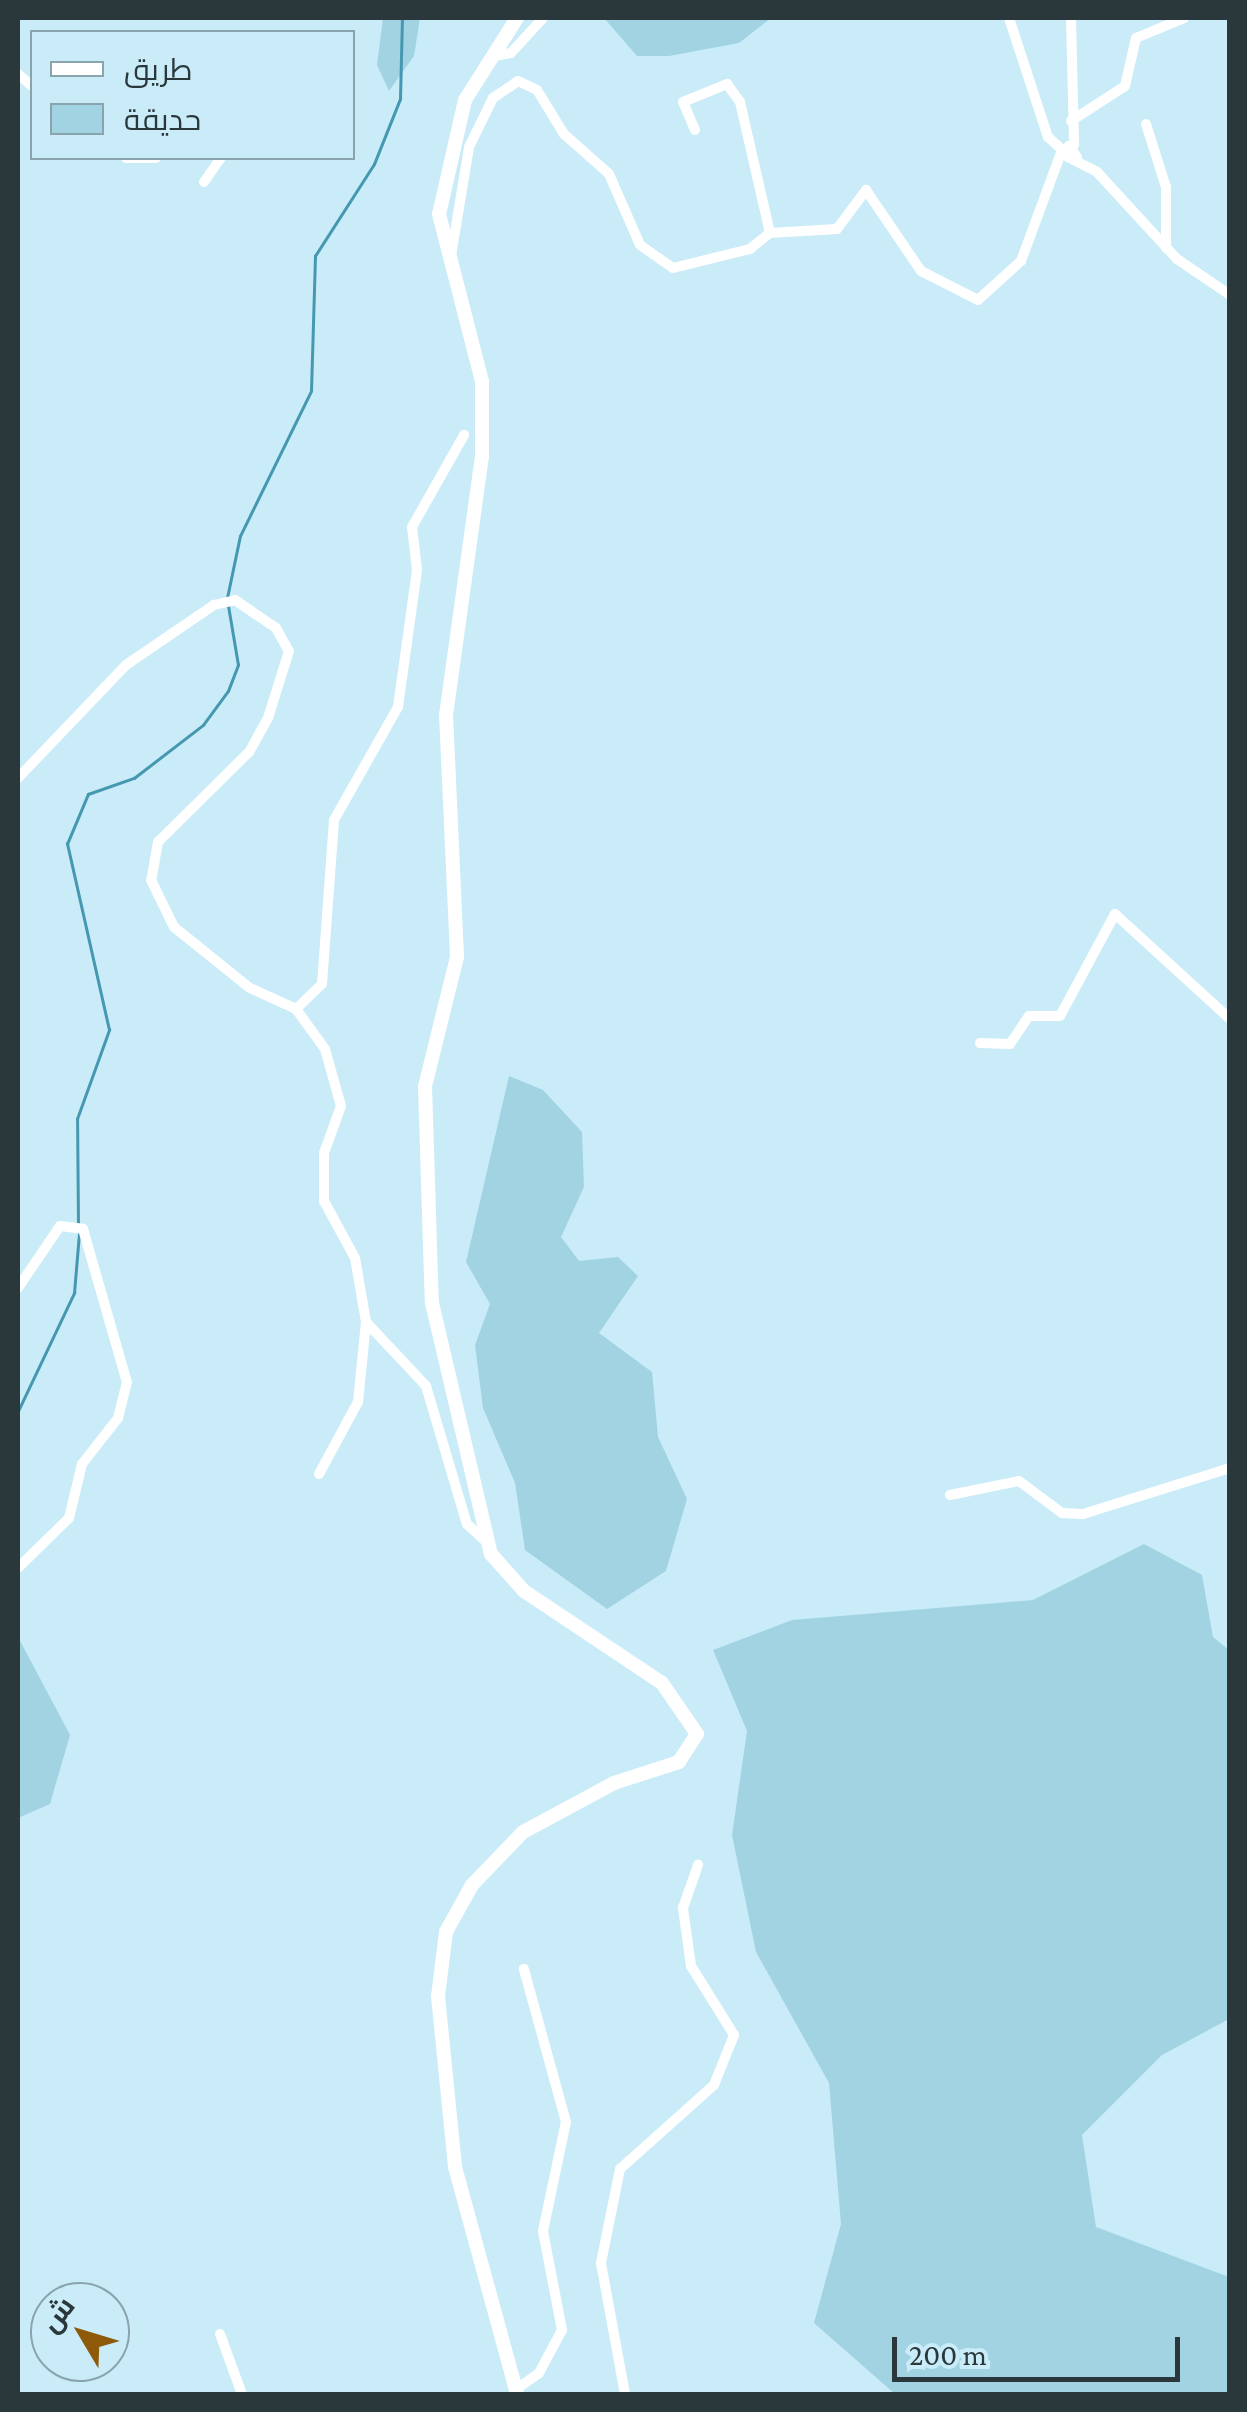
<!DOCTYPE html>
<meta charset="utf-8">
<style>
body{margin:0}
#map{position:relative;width:1247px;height:2412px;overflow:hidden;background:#c9ecf8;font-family:"Crimson Pro",Cairo,serif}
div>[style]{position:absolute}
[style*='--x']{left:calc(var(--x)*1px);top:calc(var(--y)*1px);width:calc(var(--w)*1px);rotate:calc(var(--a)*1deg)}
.green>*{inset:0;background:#a2d3e3}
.stream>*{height:2.5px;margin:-1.25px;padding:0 1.25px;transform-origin:1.25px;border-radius:1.25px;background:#4598b0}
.street>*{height:10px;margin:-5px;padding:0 5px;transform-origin:5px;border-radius:5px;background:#fff}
.secondary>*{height:14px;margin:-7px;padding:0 7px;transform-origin:7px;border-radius:7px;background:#fff}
span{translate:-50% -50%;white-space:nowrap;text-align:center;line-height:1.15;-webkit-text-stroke:10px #c9ecf8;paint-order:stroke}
.frame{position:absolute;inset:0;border:20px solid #2a383c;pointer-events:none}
.legend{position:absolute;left:30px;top:30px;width:325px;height:130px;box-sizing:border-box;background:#c9ecf8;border:2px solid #89a4ad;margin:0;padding:12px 18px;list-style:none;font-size:30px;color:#2a383c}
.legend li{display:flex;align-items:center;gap:20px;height:50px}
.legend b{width:50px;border:2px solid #89a4ad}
.north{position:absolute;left:30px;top:2282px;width:100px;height:100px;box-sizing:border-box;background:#c9ecf8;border:2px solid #89a4ad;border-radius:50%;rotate:308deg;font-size:28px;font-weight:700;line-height:40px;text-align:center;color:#2a383c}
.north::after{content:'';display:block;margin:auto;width:35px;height:45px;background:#8e5a0a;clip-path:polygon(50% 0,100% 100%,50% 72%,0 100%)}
.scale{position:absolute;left:892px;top:2337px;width:288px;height:45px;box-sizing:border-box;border:5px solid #2a383c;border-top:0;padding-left:12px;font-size:30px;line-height:35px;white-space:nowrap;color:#2a383c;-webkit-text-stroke:8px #c9ecf8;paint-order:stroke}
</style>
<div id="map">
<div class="green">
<div style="clip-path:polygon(383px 18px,420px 18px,414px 56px,389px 91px,377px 65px)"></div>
<div style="clip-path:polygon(604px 18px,771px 18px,739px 43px,669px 56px,637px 56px)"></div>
<div style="clip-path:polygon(509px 1076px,543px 1090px,582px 1132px,584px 1187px,561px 1237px,579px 1261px,618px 1257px,638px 1276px,599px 1333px,652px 1372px,658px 1437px,687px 1499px,666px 1571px,607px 1609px,525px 1550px,515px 1483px,483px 1408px,475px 1345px,490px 1304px,466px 1262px)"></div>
<div style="clip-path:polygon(1144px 1544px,1202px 1575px,1213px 1637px,1229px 1650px,1229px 2019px,1162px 2055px,1082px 2135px,1096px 2227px,1229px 2277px,1229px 2394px,895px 2394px,814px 2323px,841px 2224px,829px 2083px,756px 1952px,732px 1835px,747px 1731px,713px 1650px,792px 1620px,1033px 1600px)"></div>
<div style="clip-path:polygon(18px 1637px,70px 1735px,50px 1804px,18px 1818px)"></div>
</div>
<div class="stream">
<div style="--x:227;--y:598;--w:63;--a:-78.2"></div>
<div style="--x:240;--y:536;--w:161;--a:-63.9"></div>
<div style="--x:311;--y:391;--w:135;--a:-88.3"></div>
<div style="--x:315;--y:256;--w:109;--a:-57.3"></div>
<div style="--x:374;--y:164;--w:70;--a:-68.2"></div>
<div style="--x:400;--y:99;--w:81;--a:-88.6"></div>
<div style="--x:78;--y:1225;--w:106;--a:-90.5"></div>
<div style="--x:77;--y:1119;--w:95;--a:-70.2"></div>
<div style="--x:109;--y:1030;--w:191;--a:-102.7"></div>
<div style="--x:67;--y:844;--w:54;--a:-67.2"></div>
<div style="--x:88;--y:794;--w:49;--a:-19.2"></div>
<div style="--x:134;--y:778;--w:87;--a:-37.5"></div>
<div style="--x:203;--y:725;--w:42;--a:-53.7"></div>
<div style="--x:228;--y:691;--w:28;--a:-69"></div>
<div style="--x:238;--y:665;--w:60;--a:-99.6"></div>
<div style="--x:18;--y:1411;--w:131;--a:-64.6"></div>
<div style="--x:74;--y:1293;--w:60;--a:-85.2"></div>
</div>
<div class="street">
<div style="--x:1009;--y:18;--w:125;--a:71.9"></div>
<div style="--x:1048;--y:137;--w:24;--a:42"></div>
<div style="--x:1071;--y:18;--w:127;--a:88.6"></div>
<div style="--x:494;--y:56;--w:17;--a:-10"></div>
<div style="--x:511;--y:53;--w:47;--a:-47.6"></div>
<div style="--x:18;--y:74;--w:18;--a:41"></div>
<div style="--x:1071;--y:121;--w:64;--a:-32.9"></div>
<div style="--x:1125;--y:86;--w:49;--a:-77.1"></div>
<div style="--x:1136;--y:38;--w:52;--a:-22.6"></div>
<div style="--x:1146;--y:124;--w:66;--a:72.4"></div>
<div style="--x:1166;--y:187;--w:61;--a:90"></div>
<div style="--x:695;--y:130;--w:30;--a:-113"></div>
<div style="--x:683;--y:102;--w:48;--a:-22.2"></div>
<div style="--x:727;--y:84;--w:22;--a:54"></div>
<div style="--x:740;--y:102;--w:134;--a:77.1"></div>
<div style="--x:1077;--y:157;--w:14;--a:-126"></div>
<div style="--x:1069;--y:146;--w:11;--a:95"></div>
<div style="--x:1068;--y:157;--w:33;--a:27"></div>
<div style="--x:1097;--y:172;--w:118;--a:47.4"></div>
<div style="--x:1177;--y:259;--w:64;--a:34.2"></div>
<div style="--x:126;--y:158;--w:30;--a:0"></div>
<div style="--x:204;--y:182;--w:29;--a:-55"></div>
<div style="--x:451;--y:256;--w:110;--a:-80.6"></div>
<div style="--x:469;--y:147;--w:55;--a:-63.9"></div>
<div style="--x:493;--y:98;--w:30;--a:-34"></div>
<div style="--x:518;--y:81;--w:21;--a:25"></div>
<div style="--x:537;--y:90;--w:52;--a:58.5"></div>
<div style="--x:564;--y:134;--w:60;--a:41.6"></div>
<div style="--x:609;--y:174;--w:77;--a:66.4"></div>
<div style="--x:640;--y:245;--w:40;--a:34.9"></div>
<div style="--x:673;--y:268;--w:79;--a:-13.9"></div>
<div style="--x:750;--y:249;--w:26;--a:-39"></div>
<div style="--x:770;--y:233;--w:67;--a:-3.4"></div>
<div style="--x:837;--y:229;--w:49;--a:-53.4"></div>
<div style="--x:866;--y:190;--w:98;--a:55.8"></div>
<div style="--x:921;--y:271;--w:64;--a:27"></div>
<div style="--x:978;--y:300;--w:58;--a:-42.2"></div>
<div style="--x:1021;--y:261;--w:118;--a:-69.7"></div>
<div style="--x:18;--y:778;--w:156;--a:-46.3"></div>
<div style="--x:126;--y:665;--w:107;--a:-34.3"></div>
<div style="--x:214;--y:605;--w:22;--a:-13"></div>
<div style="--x:235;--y:600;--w:50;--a:34.3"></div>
<div style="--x:276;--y:628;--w:26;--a:61"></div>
<div style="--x:289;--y:651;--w:70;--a:107.4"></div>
<div style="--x:268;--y:718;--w:39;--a:119"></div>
<div style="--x:249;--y:752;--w:128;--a:135.3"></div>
<div style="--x:158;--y:842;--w:39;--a:100"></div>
<div style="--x:151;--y:880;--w:52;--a:63.9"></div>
<div style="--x:174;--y:927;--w:97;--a:38.8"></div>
<div style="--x:250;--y:988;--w:51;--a:24.5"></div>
<div style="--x:296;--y:1009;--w:49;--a:54.1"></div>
<div style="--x:325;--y:1049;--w:59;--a:74.3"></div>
<div style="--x:341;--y:1106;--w:50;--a:109.9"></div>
<div style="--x:324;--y:1153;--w:48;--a:90"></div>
<div style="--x:324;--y:1201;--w:65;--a:61.5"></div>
<div style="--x:355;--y:1258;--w:65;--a:80.2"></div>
<div style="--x:366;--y:1322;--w:88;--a:46.8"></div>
<div style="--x:426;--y:1386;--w:144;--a:73.5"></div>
<div style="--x:467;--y:1524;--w:23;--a:43"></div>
<div style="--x:296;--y:1009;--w:36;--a:-44"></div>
<div style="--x:322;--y:984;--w:164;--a:-85.8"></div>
<div style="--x:334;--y:820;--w:130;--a:-60.5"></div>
<div style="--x:398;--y:707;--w:138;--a:-82.1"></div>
<div style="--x:417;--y:570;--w:43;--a:-96.6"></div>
<div style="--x:412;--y:527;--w:106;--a:-60.5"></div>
<div style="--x:980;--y:1043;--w:30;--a:2"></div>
<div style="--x:1010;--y:1044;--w:34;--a:-56"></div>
<div style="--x:1029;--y:1016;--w:31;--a:0"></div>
<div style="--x:1060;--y:1016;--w:116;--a:-61.7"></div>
<div style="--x:1115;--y:914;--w:156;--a:42.4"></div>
<div style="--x:18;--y:1288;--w:75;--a:-55.9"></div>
<div style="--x:60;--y:1226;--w:23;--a:7"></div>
<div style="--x:83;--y:1229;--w:159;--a:74"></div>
<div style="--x:127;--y:1382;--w:37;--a:104"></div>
<div style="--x:118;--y:1418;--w:58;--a:128"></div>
<div style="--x:82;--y:1464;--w:56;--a:103.5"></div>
<div style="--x:69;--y:1518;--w:71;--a:135.6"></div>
<div style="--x:319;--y:1474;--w:82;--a:-61.6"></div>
<div style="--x:358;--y:1402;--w:80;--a:-84.3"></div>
<div style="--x:950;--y:1495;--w:70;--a:-11.5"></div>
<div style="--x:1019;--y:1481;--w:54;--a:36.7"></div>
<div style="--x:1062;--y:1513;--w:21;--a:3"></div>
<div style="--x:1083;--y:1514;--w:154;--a:-17.4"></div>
<div style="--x:220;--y:2334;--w:64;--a:69.9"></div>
<div style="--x:515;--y:2390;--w:29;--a:-35"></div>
<div style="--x:539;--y:2373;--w:49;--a:-61.9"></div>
<div style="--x:562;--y:2330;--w:101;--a:-100.9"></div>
<div style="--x:543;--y:2231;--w:111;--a:-78.1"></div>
<div style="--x:566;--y:2122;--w:159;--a:-105.4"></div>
<div style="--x:625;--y:2394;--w:133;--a:-100.4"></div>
<div style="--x:601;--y:2263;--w:96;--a:-78.6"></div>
<div style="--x:620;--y:2169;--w:126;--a:-41.8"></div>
<div style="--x:714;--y:2085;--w:54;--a:-68.2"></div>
<div style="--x:734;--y:2035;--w:81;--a:-121.9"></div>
<div style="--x:691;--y:1966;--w:59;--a:-97.9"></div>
<div style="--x:683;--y:1908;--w:46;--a:-70.8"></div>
</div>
<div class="secondary">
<div style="--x:517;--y:18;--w:97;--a:122.4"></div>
<div style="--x:465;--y:100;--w:117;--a:102.8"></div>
<div style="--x:439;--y:214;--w:172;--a:75.6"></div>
<div style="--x:482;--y:381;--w:75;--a:90"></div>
<div style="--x:482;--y:456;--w:260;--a:97.9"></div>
<div style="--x:446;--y:714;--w:243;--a:87.4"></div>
<div style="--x:457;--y:957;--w:133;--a:103.9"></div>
<div style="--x:425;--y:1086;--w:217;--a:88.2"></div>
<div style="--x:432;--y:1303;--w:258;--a:76.8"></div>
<div style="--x:491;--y:1554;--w:50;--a:48.3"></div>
<div style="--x:524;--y:1591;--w:166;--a:33.7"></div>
<div style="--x:662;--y:1683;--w:62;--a:55.5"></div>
<div style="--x:697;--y:1734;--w:33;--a:123"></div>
<div style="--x:679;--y:1762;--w:68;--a:162.1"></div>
<div style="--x:614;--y:1783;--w:103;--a:151.7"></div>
<div style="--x:523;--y:1832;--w:74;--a:133.9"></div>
<div style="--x:472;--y:1885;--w:54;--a:119"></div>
<div style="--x:446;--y:1932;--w:64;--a:97.1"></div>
<div style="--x:438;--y:1996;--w:172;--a:84.3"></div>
<div style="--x:455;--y:2167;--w:235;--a:74.7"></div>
</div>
<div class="frame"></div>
<ul class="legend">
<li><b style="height:12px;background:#fff"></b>طريق</li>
<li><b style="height:28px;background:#a2d3e3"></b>حديقة</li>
</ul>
<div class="north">ش</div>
<div class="scale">200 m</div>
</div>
